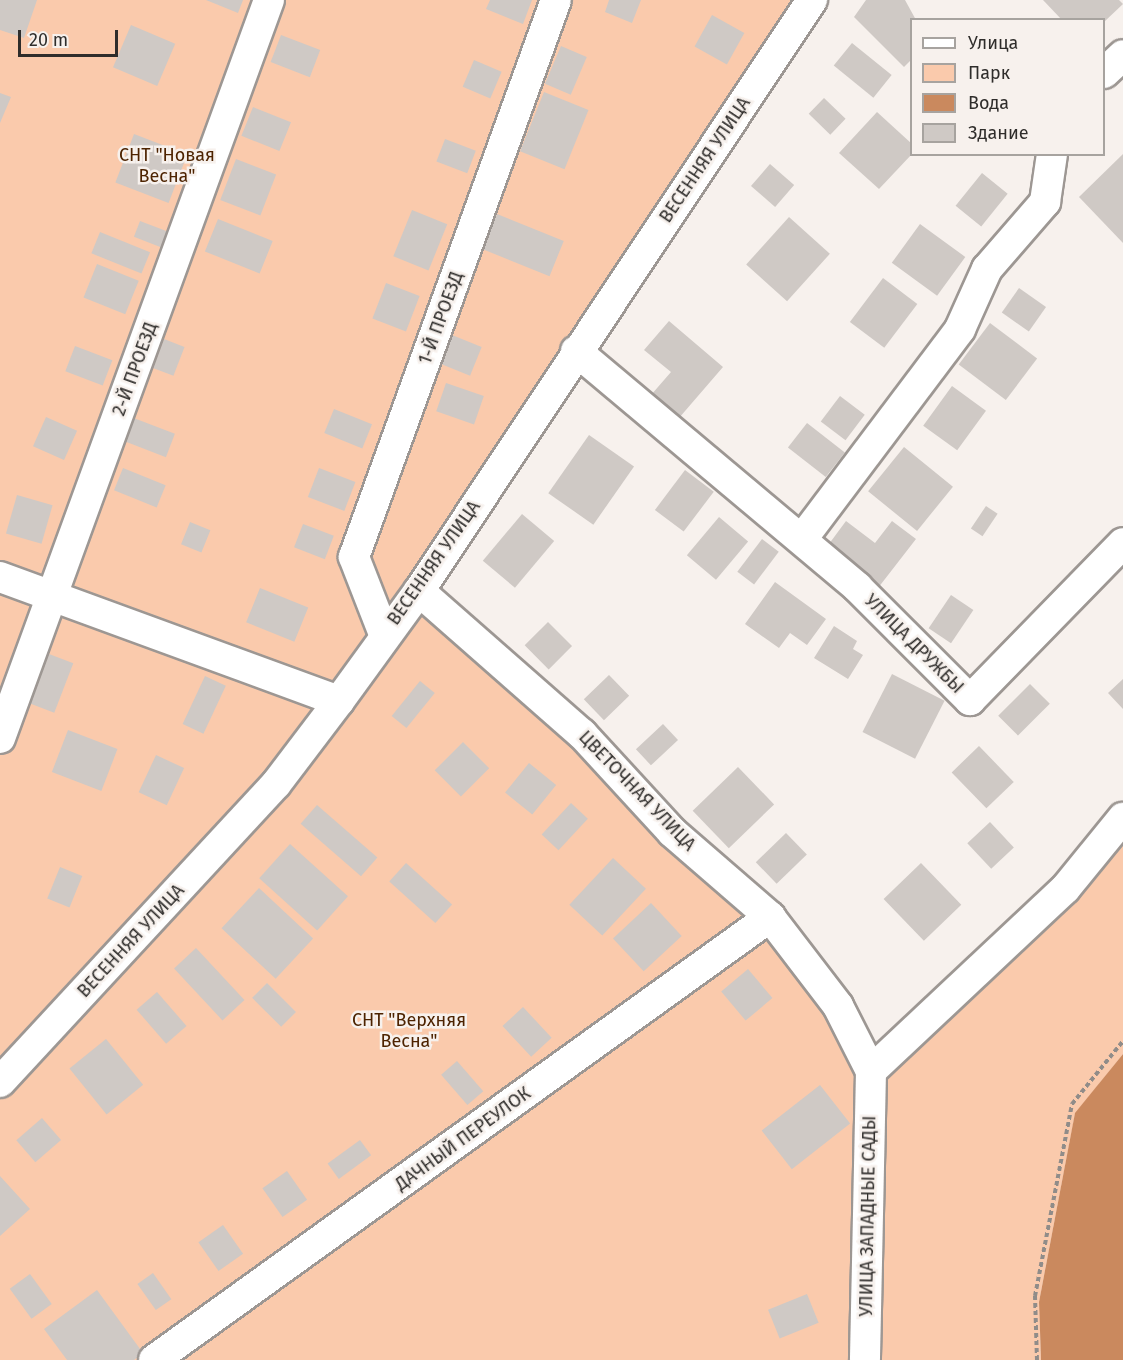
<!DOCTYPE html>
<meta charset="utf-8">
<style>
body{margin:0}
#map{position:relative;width:1123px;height:1360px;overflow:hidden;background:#f7f1ed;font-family:"Fira Sans",sans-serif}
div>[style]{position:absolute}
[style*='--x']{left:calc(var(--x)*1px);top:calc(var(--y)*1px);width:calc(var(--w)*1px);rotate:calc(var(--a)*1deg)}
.green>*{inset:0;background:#facaac}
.water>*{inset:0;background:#ca895e}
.building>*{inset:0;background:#cfc9c5;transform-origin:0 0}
.path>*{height:4px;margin-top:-2px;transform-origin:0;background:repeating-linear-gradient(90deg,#908c89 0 4.5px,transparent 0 7.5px)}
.roads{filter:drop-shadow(2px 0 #9d9793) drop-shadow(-2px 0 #9d9793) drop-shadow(0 2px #9d9793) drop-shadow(0 -2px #9d9793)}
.minor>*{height:30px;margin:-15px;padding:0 15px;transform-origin:15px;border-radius:15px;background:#fff}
span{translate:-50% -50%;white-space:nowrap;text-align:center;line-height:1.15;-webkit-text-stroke:5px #f7f1ed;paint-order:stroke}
.park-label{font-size:18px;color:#4d2300}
.street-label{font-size:18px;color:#2f2d2b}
.legend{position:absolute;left:910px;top:18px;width:195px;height:138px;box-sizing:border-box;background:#f7f1ed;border:2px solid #a7a39f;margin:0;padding:8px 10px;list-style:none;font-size:18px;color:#2f2d2b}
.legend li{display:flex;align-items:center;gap:12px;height:30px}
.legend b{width:30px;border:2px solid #a7a39f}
.scale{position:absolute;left:18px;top:30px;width:100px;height:27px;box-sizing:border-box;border:3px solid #2f2d2b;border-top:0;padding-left:8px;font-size:18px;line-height:21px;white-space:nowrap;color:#2f2d2b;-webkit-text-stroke:4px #f7f1ed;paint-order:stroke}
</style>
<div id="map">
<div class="green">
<div style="clip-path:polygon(0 0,812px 0,419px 591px,770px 917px,871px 1071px,1123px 818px,1123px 1054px,1075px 1114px,1039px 1302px,1041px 1360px,0 1360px)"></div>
</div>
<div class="water">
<div style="clip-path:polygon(1123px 1054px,1123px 1360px,1041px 1360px,1039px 1302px,1075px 1113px)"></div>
</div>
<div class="building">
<div style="clip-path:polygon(0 0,37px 0,24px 38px,0 30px)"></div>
<div style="clip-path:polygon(206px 0,243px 0,238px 13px)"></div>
<div style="clip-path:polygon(490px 0,532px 0,523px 24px,486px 9px)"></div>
<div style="clip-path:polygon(609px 0,641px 0,632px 23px,605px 12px)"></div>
<div style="clip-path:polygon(866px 0,905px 0,916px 20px,912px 20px,912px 59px,904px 67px,854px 17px)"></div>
<div style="clip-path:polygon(1043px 0,1119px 0,1123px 4px,1104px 22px,1062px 20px)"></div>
<div style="left:712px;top:15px;width:37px;height:36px;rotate:29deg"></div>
<div style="left:131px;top:25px;width:48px;height:46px;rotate:23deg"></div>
<div style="left:281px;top:35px;width:42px;height:29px;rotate:21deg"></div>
<div style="left:852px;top:43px;width:51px;height:29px;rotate:39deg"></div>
<div style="left:561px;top:46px;width:28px;height:41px;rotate:23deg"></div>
<div style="left:474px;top:60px;width:30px;height:29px;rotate:23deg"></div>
<div style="left:544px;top:92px;width:48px;height:64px;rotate:22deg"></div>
<div style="clip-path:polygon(0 93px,11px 97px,0 123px)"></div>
<div style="left:824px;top:98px;width:30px;height:22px;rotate:44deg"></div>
<div style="left:253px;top:107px;width:41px;height:31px;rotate:22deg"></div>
<div style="clip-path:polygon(877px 112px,912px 144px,912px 154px,879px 189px,839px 153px)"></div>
<div style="left:134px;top:134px;width:57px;height:52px;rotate:21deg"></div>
<div style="left:445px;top:139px;width:33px;height:24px;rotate:21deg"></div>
<div style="clip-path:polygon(1123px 154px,1123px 243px,1079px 197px)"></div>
<div style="left:236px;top:159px;width:43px;height:44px;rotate:21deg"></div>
<div style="left:770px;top:164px;width:32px;height:29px;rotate:41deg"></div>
<div style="left:982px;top:173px;width:33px;height:42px;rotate:39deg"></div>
<div style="left:412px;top:210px;width:38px;height:50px;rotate:22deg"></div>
<div style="left:497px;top:214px;width:72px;height:38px;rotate:22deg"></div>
<div style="left:789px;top:217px;width:55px;height:64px;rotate:42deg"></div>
<div style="left:218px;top:219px;width:59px;height:35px;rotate:22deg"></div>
<div style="left:140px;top:221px;width:33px;height:17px;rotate:21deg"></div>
<div style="left:920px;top:224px;width:56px;height:48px;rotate:36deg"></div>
<div style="left:100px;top:232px;width:54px;height:23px;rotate:22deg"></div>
<div style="left:97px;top:264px;width:45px;height:36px;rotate:22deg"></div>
<div style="left:883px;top:278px;width:43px;height:55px;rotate:37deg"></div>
<div style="left:386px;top:283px;width:36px;height:38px;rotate:21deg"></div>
<div style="left:1019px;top:288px;width:33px;height:30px;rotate:35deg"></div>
<div style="clip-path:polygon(669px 321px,723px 367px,679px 418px,651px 395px,671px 372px,644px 350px)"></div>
<div style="left:990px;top:323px;width:59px;height:52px;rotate:37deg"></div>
<div style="left:452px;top:335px;width:32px;height:31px;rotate:22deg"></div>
<div style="left:164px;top:339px;width:22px;height:31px;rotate:21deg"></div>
<div style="left:75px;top:346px;width:40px;height:27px;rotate:21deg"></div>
<div style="left:446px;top:383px;width:40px;height:30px;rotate:19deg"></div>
<div style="left:952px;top:386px;width:42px;height:49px;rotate:36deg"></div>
<div style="left:840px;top:396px;width:31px;height:32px;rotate:37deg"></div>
<div style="left:334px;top:409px;width:41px;height:26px;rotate:22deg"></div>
<div style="left:46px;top:417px;width:34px;height:32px;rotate:24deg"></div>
<div style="left:131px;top:417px;width:47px;height:25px;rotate:21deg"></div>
<div style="left:807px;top:423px;width:48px;height:31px;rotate:38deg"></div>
<div style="left:589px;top:435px;width:55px;height:71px;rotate:35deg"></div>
<div style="left:904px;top:447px;width:63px;height:57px;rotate:39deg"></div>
<div style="left:123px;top:468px;width:46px;height:24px;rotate:22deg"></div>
<div style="left:319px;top:468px;width:39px;height:31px;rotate:21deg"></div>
<div style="left:685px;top:470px;width:36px;height:50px;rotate:37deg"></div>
<div style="left:17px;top:495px;width:37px;height:40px;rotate:16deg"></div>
<div style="left:986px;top:506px;width:14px;height:27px;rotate:34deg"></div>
<div style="left:522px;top:514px;width:42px;height:61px;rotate:40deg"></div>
<div style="left:719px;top:517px;width:38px;height:50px;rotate:40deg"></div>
<div style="clip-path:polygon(846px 521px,875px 543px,892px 521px,916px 539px,878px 588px,826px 548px)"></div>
<div style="left:190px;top:522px;width:22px;height:24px;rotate:22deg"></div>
<div style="left:303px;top:524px;width:33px;height:25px;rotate:21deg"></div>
<div style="left:762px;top:539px;width:21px;height:41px;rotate:37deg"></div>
<div style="clip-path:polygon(775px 582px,826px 619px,807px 645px,790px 633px,779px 648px,745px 624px)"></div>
<div style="left:260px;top:588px;width:52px;height:37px;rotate:22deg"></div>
<div style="left:951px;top:595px;width:27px;height:40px;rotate:34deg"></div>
<div style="left:548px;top:622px;width:34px;height:33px;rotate:45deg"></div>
<div style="clip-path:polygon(834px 626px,857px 641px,853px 649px,863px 655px,848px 679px,814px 658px)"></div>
<div style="left:49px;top:654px;width:26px;height:53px;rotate:21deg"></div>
<div style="left:892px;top:674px;width:59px;height:65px;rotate:27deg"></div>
<div style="left:609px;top:675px;width:29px;height:35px;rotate:46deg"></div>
<div style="left:205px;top:676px;width:23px;height:53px;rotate:25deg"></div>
<div style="clip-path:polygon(1123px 679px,1123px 709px,1108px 693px)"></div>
<div style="left:420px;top:681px;width:19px;height:45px;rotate:39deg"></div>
<div style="left:1030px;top:684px;width:28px;height:45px;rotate:45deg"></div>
<div style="left:663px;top:724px;width:22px;height:37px;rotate:47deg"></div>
<div style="left:68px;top:730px;width:53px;height:45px;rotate:21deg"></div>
<div style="left:463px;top:742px;width:37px;height:40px;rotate:45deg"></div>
<div style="left:979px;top:746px;width:50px;height:38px;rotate:46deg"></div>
<div style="left:156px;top:755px;width:31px;height:41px;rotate:25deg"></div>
<div style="left:529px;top:763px;width:35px;height:38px;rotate:39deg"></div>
<div style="left:738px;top:767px;width:52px;height:63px;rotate:46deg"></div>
<div style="left:571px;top:803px;width:23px;height:43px;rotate:43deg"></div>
<div style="left:317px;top:805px;width:80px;height:25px;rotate:41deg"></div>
<div style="left:990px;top:822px;width:35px;height:31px;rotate:47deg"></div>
<div style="left:786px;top:833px;width:30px;height:42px;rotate:46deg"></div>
<div style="left:290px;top:844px;width:78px;height:46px;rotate:42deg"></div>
<div style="left:613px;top:858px;width:45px;height:64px;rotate:43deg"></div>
<div style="left:406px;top:863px;width:62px;height:25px;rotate:42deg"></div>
<div style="left:921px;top:863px;width:58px;height:52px;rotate:46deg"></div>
<div style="left:60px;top:867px;width:24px;height:34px;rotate:22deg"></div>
<div style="left:259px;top:888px;width:74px;height:55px;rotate:43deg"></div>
<div style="left:651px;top:903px;width:45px;height:52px;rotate:47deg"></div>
<div style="left:196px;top:948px;width:71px;height:30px;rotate:47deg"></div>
<div style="left:748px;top:969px;width:38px;height:35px;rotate:50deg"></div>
<div style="left:267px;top:983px;width:41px;height:21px;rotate:45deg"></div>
<div style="left:157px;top:992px;width:45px;height:27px;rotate:49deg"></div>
<div style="left:523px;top:1007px;width:42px;height:28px;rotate:47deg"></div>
<div style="left:106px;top:1039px;width:59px;height:47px;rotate:51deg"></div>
<div style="left:457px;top:1061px;width:40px;height:21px;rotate:49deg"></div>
<div style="left:820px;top:1085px;width:49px;height:74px;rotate:52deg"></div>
<div style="left:42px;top:1118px;width:29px;height:34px;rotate:49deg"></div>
<div style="left:360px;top:1140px;width:19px;height:40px;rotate:54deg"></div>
<div style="left:287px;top:1171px;width:35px;height:30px;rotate:55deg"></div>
<div style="clip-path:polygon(0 1176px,30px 1209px,0 1236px)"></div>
<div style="left:223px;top:1225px;width:35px;height:30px;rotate:55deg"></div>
<div style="left:153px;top:1273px;width:32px;height:19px;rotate:55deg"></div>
<div style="left:30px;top:1274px;width:37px;height:25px;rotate:54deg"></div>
<div style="clip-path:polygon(97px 1290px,143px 1353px,134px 1360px,67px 1360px,44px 1329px)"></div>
<div style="left:807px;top:1294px;width:31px;height:42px;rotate:68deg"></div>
</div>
<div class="path">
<div style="--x:1037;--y:1360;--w:64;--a:-91.8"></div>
<div style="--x:1035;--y:1296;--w:196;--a:-79.1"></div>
<div style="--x:1072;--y:1104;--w:81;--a:-51"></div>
</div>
<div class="roads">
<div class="minor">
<div style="--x:1104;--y:73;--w:26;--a:-43"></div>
<div style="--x:576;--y:351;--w:367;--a:40"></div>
<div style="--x:857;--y:587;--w:160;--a:45"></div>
<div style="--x:970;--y:700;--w:219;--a:-45.7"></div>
<div style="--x:802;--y:539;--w:263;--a:-53"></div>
<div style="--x:960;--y:329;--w:66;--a:-65.8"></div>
<div style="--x:987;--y:269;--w:89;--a:-49.1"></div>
<div style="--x:1045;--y:202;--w:49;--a:-81.7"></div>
<div style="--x:0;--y:577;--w:361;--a:20.1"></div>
<div style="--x:419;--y:591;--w:217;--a:41.3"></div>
<div style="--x:582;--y:734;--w:133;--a:47.4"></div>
<div style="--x:672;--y:832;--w:130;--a:40.9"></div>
<div style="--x:770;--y:917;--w:112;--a:52.6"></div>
<div style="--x:838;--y:1006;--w:73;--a:63.1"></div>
<div style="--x:871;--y:1071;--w:289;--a:91.2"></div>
<div style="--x:384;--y:634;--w:83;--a:-111.3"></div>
<div style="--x:354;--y:557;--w:592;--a:-70.07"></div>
<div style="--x:0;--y:738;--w:785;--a:-69.97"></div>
<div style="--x:871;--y:1071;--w:266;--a:-43.2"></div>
<div style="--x:1065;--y:889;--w:92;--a:-50.8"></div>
<div style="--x:0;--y:1082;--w:406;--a:-47.2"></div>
<div style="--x:276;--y:784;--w:104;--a:-52.8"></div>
<div style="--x:339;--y:701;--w:136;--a:-54"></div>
<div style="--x:419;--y:591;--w:710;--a:-56.38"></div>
<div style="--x:154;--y:1360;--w:759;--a:-35.72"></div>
</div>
</div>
<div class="park-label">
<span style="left:167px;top:166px">СНТ "Новая<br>Весна"</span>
<span style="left:409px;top:1031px">СНТ "Верхняя<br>Весна"</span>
</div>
<div class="street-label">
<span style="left:705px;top:160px;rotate:-56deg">ВЕСЕННЯЯ УЛИЦА</span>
<span style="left:441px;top:318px;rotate:-70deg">1-Й ПРОЕЗД</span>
<span style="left:135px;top:369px;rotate:-70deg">2-Й ПРОЕЗД</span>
<span style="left:434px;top:563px;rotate:-55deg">ВЕСЕННЯЯ УЛИЦА</span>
<span style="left:914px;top:644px;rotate:45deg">УЛИЦА ДРУЖБЫ</span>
<span style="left:637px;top:791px;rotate:46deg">ЦВЕТОЧНАЯ УЛИЦА</span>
<span style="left:131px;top:941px;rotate:-47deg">ВЕСЕННЯЯ УЛИЦА</span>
<span style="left:463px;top:1139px;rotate:-36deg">ДАЧНЫЙ ПЕРЕУЛОК</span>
<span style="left:868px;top:1216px;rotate:-89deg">УЛИЦА ЗАПАДНЫЕ САДЫ</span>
</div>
<ul class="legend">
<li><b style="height:8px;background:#fff"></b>Улица</li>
<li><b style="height:16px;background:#facaac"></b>Парк</li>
<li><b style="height:16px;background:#ca895e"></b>Вода</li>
<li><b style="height:16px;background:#cfc9c5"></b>Здание</li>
</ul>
<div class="scale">20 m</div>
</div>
